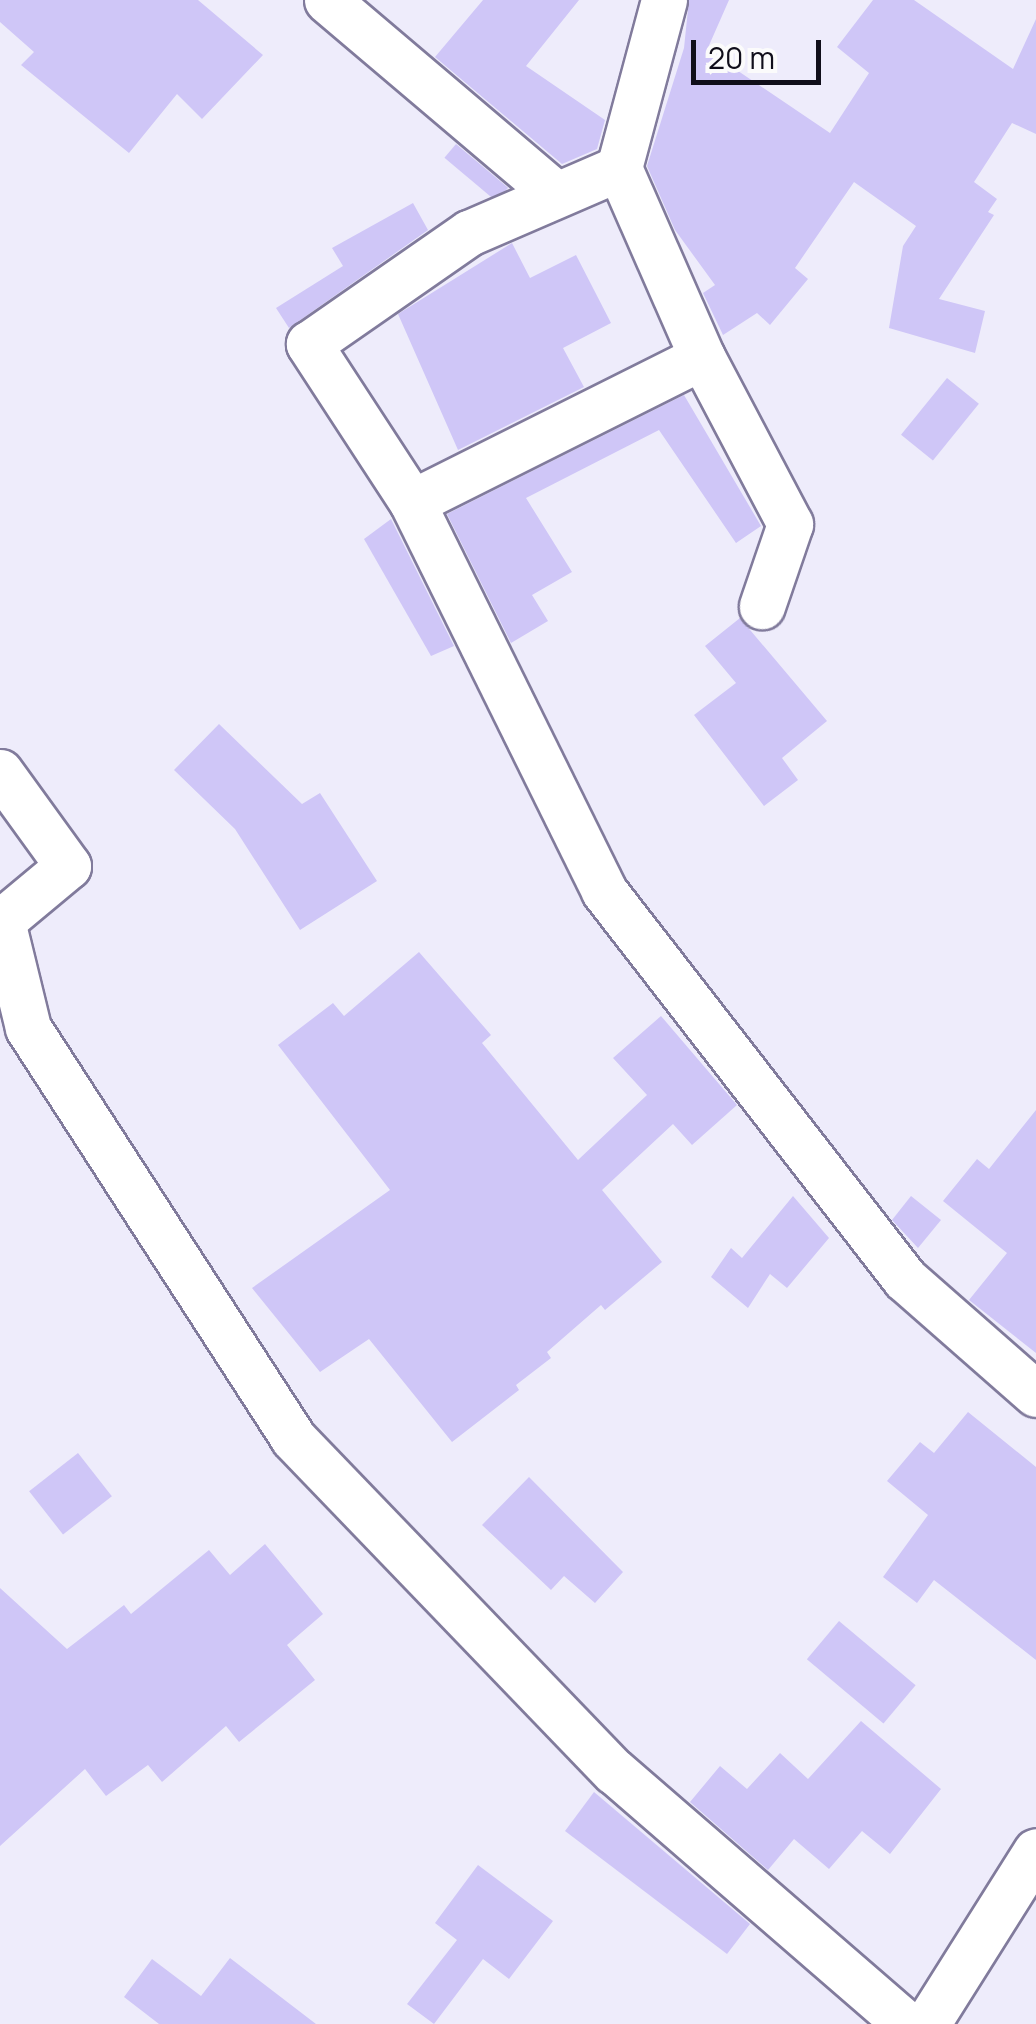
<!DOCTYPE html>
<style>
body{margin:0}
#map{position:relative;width:1036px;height:2024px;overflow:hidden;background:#eeecfb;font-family:Manrope,sans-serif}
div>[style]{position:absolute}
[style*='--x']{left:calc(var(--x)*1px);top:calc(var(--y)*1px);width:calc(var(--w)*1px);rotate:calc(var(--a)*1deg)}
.building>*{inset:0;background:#cfc6f7;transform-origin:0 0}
.roads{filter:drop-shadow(2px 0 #817b9c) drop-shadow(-2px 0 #817b9c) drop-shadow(0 2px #817b9c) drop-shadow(0 -2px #817b9c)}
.minor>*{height:45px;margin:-22.5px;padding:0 22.5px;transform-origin:22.5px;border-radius:22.5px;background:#fff}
span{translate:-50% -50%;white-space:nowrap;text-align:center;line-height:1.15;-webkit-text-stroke:8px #fbfbfb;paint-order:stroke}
.scale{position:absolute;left:691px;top:40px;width:130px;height:45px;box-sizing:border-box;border:5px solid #100e1a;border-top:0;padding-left:12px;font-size:30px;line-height:35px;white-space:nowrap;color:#100e1a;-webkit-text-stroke:8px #fbfbfb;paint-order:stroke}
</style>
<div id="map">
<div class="building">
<div style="clip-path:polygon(0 0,198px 0,263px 55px,202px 119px,177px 94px,129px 153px,21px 65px,34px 52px,0 22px)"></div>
<div style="clip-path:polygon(483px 0,579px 0,526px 66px,605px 120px,597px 149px,562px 164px,435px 57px)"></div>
<div style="clip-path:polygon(689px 0,729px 0,707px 50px,830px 133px,869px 73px,837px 47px,873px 0,914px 0,1013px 69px,1036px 19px,1036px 134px,1012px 123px,974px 182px,997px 199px,988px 212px,994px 215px,939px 299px,985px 311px,975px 353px,889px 328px,903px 246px,916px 226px,854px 182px,795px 268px,808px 279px,770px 325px,757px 313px,723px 335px,703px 293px,715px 285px,675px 230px,647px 166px,684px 48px)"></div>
<div style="left:456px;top:144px;width:68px;height:18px;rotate:40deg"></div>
<div style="clip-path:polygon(413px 203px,428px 230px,289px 328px,276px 308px,343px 266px,332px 248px)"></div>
<div style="clip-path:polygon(512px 243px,530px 278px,576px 255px,611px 323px,563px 348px,584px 387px,458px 450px,398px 314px)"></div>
<div style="left:947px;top:378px;width:41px;height:73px;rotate:39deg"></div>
<div style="clip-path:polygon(684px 395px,761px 526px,736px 543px,659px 430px,526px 498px,572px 572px,532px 595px,548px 621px,511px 643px,447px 514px)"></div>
<div style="clip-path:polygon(391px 519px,454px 646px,431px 656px,364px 539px)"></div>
<div style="clip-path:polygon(740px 618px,827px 721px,782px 758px,798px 780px,764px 806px,694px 715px,736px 683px,705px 646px)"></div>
<div style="clip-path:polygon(219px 724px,302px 804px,320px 793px,377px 881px,300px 930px,235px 829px,174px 770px)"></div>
<div style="clip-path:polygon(419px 952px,491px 1035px,482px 1043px,578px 1160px,647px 1095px,613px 1058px,661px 1016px,737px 1105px,692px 1145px,673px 1124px,602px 1190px,662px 1262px,605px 1310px,601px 1305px,547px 1352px,551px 1358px,516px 1385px,519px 1390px,452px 1442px,369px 1339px,320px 1372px,252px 1288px,390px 1190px,278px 1045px,333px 1003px,344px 1016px)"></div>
<div style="clip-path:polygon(1036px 1110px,1036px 1353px,969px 1300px,1007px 1253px,943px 1201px,977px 1159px,989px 1169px)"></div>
<div style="clip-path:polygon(793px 1196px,829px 1238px,787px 1288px,770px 1274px,748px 1308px,711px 1277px,731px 1248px,742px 1258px)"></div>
<div style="clip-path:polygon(911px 1196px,941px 1220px,918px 1248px,892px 1220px)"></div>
<div style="clip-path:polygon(968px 1412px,1036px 1467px,1036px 1660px,934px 1580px,917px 1603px,883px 1577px,928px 1515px,887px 1481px,920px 1442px,934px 1453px)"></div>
<div style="left:78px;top:1453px;width:55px;height:62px;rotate:52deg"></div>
<div style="clip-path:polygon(529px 1477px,623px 1572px,595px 1603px,564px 1576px,551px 1590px,482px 1525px)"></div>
<div style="clip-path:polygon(265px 1544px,323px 1614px,287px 1645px,315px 1680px,239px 1742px,226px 1726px,162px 1782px,148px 1765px,106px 1796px,85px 1769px,0 1846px,0 1588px,67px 1649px,124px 1605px,131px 1614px,209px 1550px,230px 1575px)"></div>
<div style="left:839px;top:1621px;width:100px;height:50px;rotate:40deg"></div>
<div style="clip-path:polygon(861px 1721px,941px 1789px,890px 1854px,862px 1831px,829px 1869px,794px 1839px,768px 1870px,690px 1802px,720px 1766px,747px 1789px,780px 1753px,808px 1779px)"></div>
<div style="clip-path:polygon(594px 1792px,750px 1924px,727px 1954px,565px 1831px)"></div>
<div style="clip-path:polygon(478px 1865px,553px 1921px,509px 1979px,483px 1959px,434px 2024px,407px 2004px,457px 1940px,435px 1923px)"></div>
<div style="clip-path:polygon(230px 1958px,316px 2024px,159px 2024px,124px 1997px,152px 1959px,201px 1996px)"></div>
</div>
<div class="roads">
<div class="minor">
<div style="--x:327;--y:0;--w:300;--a:40.3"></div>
<div style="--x:664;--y:0;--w:174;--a:105"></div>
<div style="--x:619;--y:168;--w:206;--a:66.3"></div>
<div style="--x:702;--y:357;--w:324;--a:153.4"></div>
<div style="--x:412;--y:502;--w:434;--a:63.7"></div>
<div style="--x:604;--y:891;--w:491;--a:52.2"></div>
<div style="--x:905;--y:1279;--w:174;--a:41.3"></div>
<div style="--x:702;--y:357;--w:189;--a:62.2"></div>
<div style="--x:790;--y:524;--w:87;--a:108.9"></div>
<div style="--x:412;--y:502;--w:189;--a:-123.1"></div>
<div style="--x:309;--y:344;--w:195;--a:-34.8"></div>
<div style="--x:469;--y:233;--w:163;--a:-23.4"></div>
<div style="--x:0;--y:772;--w:116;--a:54.1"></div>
<div style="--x:68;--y:866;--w:86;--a:140.2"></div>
<div style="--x:2;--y:921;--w:110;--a:76.3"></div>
<div style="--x:28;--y:1028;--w:488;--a:57.1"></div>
<div style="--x:293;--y:1438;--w:463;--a:46.1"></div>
<div style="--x:614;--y:1771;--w:386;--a:40.9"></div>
<div style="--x:927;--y:2024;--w:204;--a:-57.8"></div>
</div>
</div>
<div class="scale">20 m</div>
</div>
